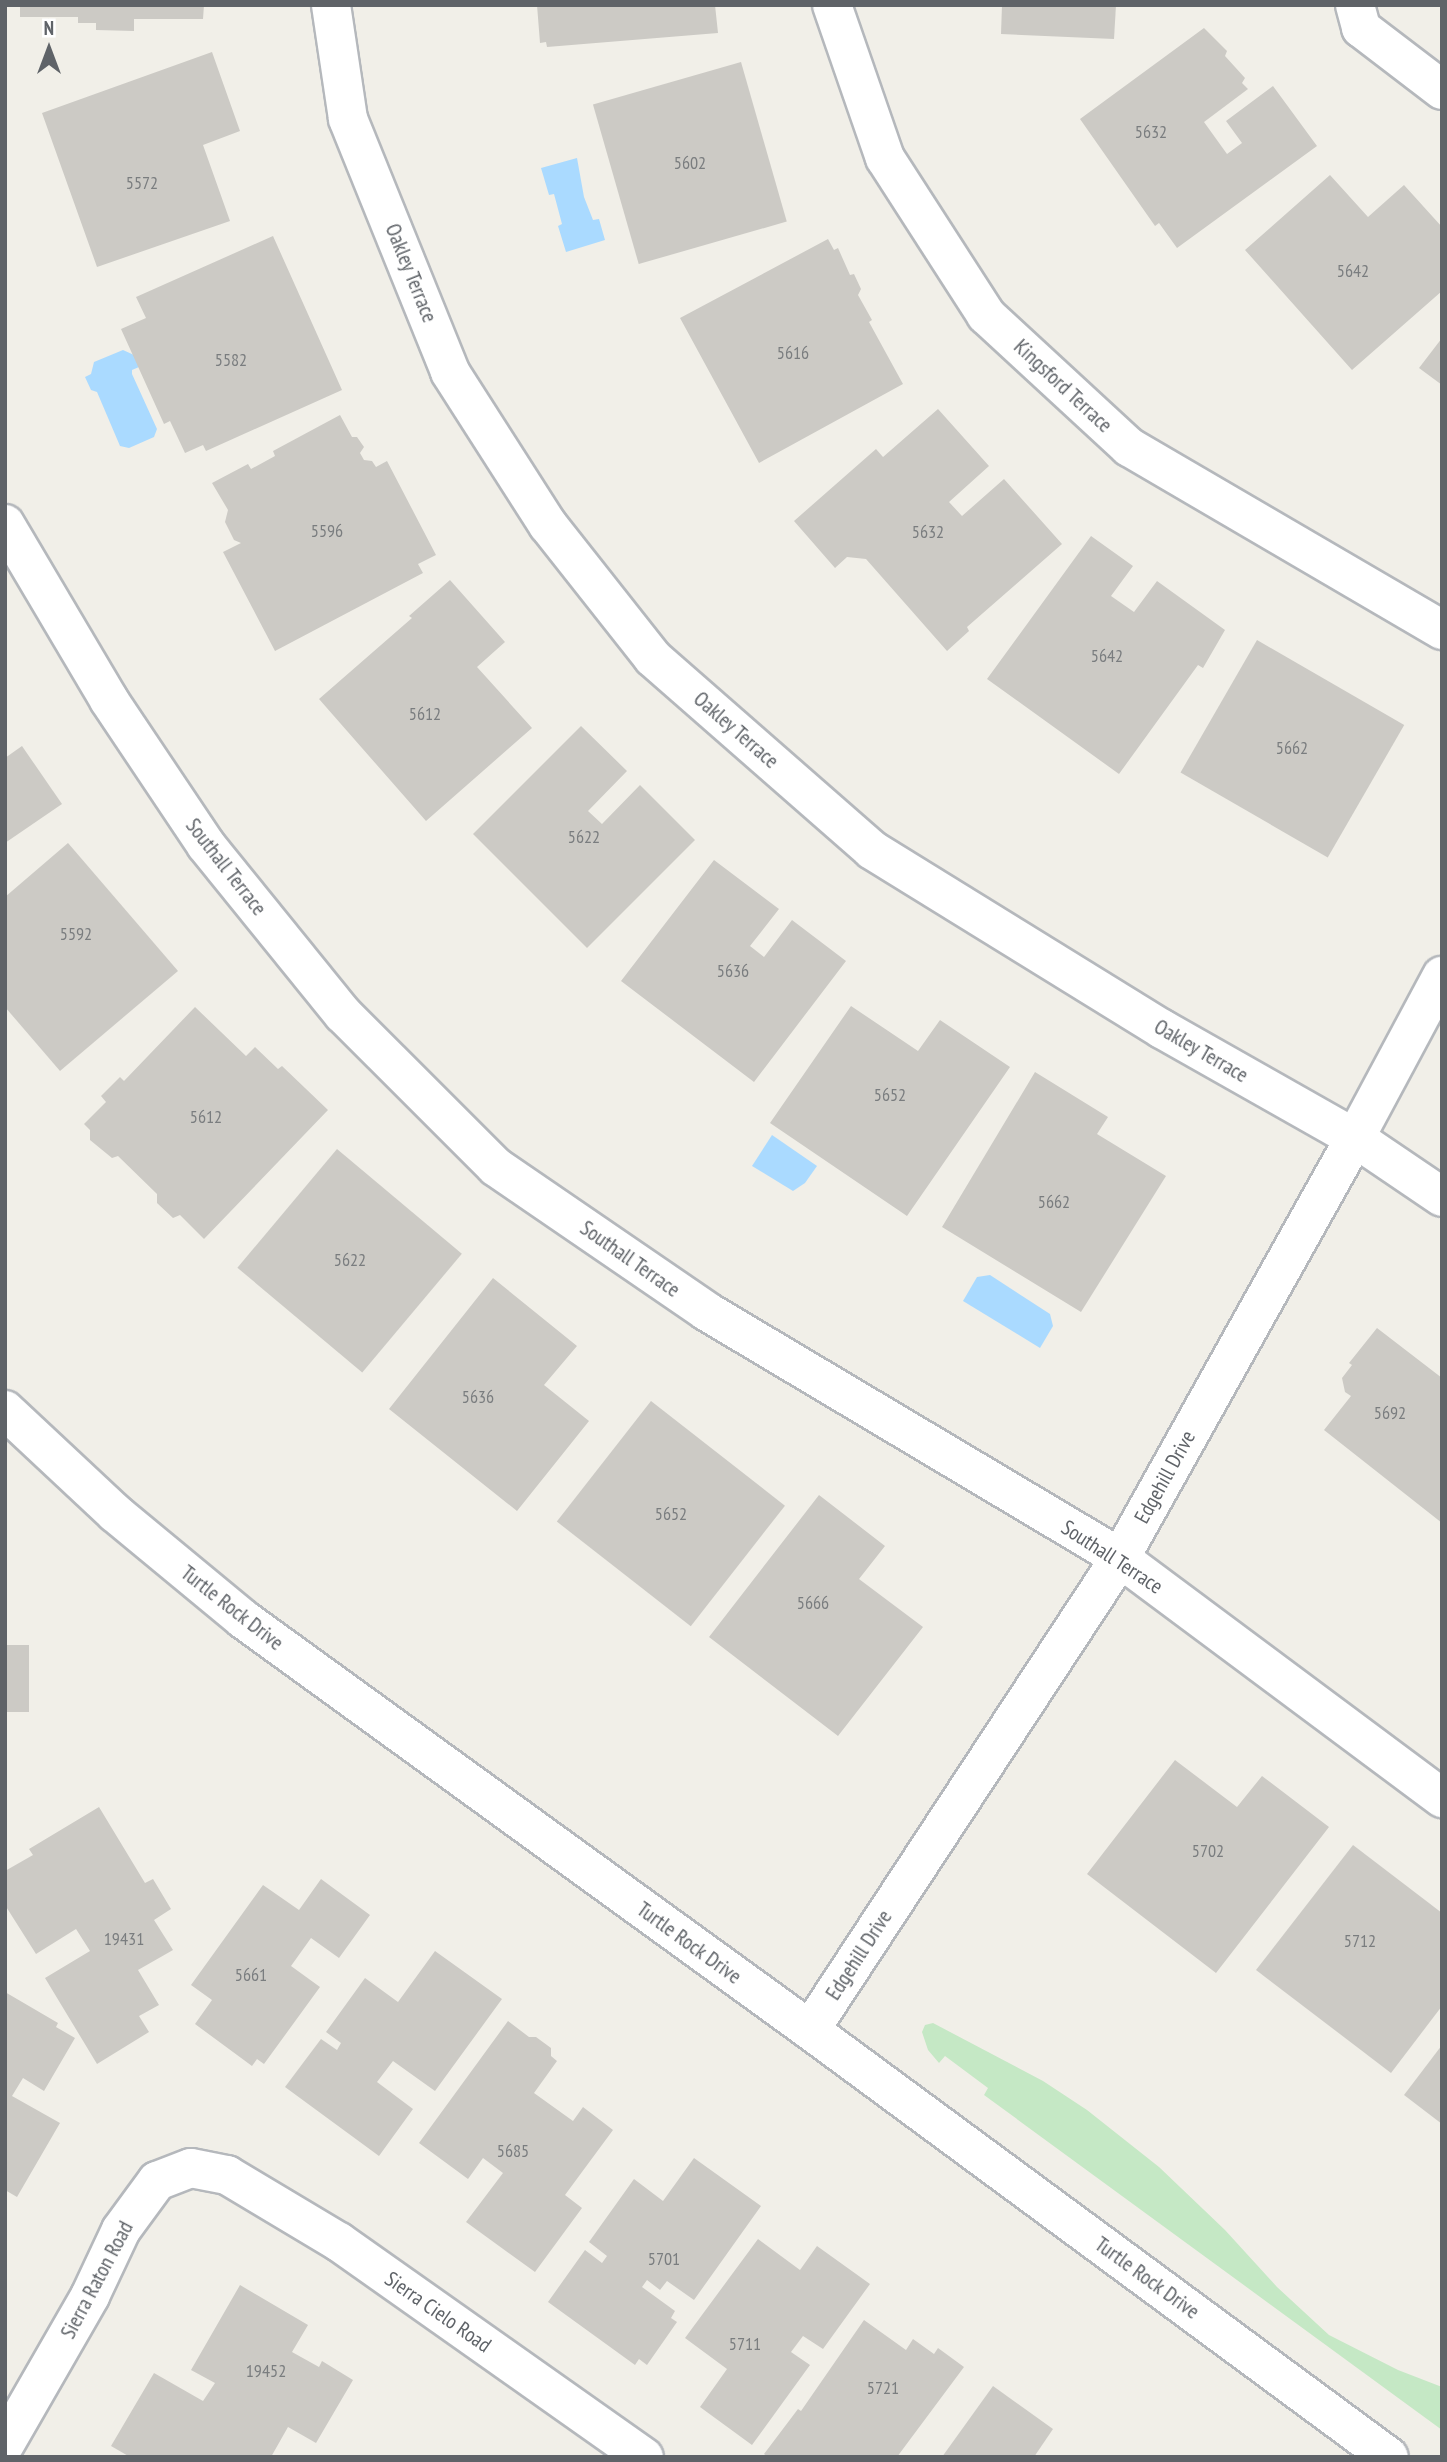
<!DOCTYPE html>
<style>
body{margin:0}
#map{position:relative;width:1447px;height:2462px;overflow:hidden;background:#f1efe8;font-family:"PT Sans Narrow",sans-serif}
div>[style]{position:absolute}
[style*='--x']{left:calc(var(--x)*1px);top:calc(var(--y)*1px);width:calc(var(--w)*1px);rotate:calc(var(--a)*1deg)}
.green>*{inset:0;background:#c5e8c5}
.water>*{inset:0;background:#aadaff}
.building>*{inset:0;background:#cccac5;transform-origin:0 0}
.roads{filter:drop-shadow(2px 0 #b5b8bc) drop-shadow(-2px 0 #b5b8bc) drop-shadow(0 2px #b5b8bc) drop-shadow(0 -2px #b5b8bc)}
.minor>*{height:38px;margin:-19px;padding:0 19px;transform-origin:19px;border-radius:19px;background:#fff}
span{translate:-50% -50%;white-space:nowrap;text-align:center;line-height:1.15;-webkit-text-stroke:7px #fff;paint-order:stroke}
.number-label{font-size:18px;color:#7a7d7f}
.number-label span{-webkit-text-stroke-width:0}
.street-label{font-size:21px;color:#5f6368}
.frame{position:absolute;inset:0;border:7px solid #5f6368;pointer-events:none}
.north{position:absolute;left:14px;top:14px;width:70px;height:70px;-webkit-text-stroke:5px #fff;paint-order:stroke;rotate:0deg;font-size:19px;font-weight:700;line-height:28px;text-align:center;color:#5f6368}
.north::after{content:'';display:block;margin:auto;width:24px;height:32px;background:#5f6368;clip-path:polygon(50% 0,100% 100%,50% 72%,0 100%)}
</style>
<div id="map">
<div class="green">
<div style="clip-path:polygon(933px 2023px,1043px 2081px,1087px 2110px,1159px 2167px,1225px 2230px,1277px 2287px,1329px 2335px,1398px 2370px,1442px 2387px,1442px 2430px,984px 2095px,988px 2088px,945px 2056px,939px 2063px,928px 2050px,922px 2032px,925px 2025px)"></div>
</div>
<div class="water">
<div style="clip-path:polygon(577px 158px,584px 197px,593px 220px,599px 219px,605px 240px,566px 252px,558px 226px,562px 224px,554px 194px,549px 195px,541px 168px)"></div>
<div style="clip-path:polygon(123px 350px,134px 355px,139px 367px,132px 370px,132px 374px,157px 429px,154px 437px,129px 448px,120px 446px,97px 392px,91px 390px,85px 377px,91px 374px,94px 362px)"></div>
<div style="clip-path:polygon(772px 1135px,817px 1166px,805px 1183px,793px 1191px,752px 1166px)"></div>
<div style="clip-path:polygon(990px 1275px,1050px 1314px,1053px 1326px,1040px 1348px,963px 1301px,977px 1277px)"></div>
</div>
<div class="building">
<div style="clip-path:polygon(20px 5px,204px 5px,203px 19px,134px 19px,134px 31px,96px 30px,96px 23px,78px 23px,78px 17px,20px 17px)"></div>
<div style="clip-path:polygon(537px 5px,715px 5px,718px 33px,547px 47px,546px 42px,540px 43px)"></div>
<div style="clip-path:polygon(1002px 5px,1116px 5px,1114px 39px,1001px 34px)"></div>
<div style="clip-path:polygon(1204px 28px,1227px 51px,1225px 56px,1245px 78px,1242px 83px,1248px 89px,1204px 122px,1227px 154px,1242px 143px,1226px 121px,1273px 86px,1317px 146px,1177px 248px,1159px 223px,1155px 226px,1080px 119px)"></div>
<div style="clip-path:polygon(212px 52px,240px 131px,203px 145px,230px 221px,97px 267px,42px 113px)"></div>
<div style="left:741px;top:62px;width:166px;height:154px;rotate:74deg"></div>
<div style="clip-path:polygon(1330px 175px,1368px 217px,1404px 185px,1442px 227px,1442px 291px,1352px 370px,1245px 250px)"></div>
<div style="clip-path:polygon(273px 236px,342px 390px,206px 451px,203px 445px,185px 453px,170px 421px,164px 424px,121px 329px,146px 318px,136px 297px)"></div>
<div style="clip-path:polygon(828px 239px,834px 250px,838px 248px,850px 275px,854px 274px,861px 289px,858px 295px,872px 320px,869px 322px,903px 384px,759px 463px,680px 318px)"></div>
<div style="clip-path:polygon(1442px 338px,1442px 385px,1419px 368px)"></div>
<div style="clip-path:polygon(938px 409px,989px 466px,949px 502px,962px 516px,1004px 479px,1062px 544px,967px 627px,969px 631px,947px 651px,866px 559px,847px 557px,835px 568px,794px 521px,876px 449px,883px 457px)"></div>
<div style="clip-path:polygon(340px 415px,352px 437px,357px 437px,364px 447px,360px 453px,364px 460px,372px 461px,376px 467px,387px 461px,436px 555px,418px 564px,423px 573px,275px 651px,223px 552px,241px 543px,234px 540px,225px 522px,228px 510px,212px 483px,248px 464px,251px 469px,275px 456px,273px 451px)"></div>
<div style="clip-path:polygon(1091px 536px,1133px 566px,1111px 596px,1134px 612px,1157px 581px,1225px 630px,1203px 668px,1198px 665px,1119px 774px,987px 679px)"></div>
<div style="clip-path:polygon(450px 580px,505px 642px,477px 667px,532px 728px,426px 821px,319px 699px,412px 618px,409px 616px)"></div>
<div style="left:1257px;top:640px;width:170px;height:153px;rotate:30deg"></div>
<div style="clip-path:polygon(581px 726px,627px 771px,588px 811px,602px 824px,640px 785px,695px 840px,587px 948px,473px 834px)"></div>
<div style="clip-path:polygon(22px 746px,62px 804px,5px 843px,5px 758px)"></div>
<div style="clip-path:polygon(68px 843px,178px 971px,60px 1071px,5px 1007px,5px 897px)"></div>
<div style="clip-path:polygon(714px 860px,779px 909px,750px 946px,764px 957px,792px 920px,846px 961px,754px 1082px,621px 981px)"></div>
<div style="clip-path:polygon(851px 1006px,918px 1051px,940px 1020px,1010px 1067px,907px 1216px,770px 1123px)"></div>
<div style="clip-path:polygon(195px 1007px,246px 1056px,255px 1047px,278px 1069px,282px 1066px,328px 1110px,204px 1239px,180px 1215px,173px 1218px,157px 1203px,157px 1194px,118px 1156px,112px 1158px,90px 1140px,90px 1130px,84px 1124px,106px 1102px,101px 1096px,120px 1077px,124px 1081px)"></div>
<div style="clip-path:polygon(1035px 1072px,1108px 1117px,1097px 1134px,1166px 1176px,1081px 1312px,942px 1227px)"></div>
<div style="left:337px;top:1149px;width:163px;height:155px;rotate:40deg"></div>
<div style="clip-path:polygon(493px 1278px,577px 1346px,544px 1385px,589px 1421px,517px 1511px,389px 1409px)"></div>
<div style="clip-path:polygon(1377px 1328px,1442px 1378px,1442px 1523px,1324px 1430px,1351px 1396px,1345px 1392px,1342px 1378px,1352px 1365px,1349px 1363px)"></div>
<div style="left:651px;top:1401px;width:170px;height:153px;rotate:38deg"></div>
<div style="clip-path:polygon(819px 1495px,885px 1546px,859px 1579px,923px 1627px,838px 1736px,709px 1637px)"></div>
<div style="left:5px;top:1645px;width:24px;height:67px"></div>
<div style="clip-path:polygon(1175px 1760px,1237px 1807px,1262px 1776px,1329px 1827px,1216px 1973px,1087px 1874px)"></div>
<div style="clip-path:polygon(99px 1807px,145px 1883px,153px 1879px,171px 1909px,154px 1920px,173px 1950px,138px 1970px,159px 2005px,139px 2016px,149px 2032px,97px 2064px,45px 1978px,90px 1951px,76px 1929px,36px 1954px,5px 1905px,5px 1871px,33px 1855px,29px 1849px)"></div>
<div style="clip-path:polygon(1353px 1845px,1442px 1913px,1442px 2006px,1391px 2073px,1256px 1970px)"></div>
<div style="clip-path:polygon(321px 1879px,370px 1915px,339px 1958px,311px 1938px,291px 1966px,320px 1987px,264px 2064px,257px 2059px,252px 2066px,195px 2024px,212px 2000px,191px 1985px,263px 1885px,299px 1910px)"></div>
<div style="clip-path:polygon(435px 1951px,502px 1999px,435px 2091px,393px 2061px,377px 2082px,413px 2109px,379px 2156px,285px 2087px,321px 2039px,337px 2050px,341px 2043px,326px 2032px,365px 1978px,398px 2002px)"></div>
<div style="clip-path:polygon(5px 1992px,58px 2023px,56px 2027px,75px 2038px,44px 2091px,23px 2078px,12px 2096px,60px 2123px,17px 2197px,5px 2190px)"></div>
<div style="clip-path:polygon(508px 2021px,529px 2037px,536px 2037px,551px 2048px,551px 2056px,557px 2061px,534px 2093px,573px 2121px,583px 2107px,613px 2130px,565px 2195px,582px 2208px,535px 2272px,466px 2222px,503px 2173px,483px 2158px,468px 2179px,419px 2143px)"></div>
<div style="clip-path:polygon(1442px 2045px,1442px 2124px,1404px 2095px)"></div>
<div style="clip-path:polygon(694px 2158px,761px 2206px,694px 2300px,667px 2281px,660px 2290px,647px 2280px,642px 2287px,675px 2311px,671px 2318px,677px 2322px,647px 2365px,639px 2359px,635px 2365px,548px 2302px,585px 2250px,602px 2263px,607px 2256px,589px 2242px,634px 2179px,663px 2201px)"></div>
<div style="clip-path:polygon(758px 2239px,800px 2270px,817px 2246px,870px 2284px,823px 2349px,803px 2336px,791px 2352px,810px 2365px,752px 2445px,700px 2407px,727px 2369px,685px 2338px)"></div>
<div style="clip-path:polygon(240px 2285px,308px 2325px,292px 2352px,319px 2367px,322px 2361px,353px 2380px,316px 2443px,288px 2427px,271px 2457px,130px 2457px,111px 2446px,154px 2373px,203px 2401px,215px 2383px,191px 2370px)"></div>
<div style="clip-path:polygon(864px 2320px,906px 2350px,913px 2339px,934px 2354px,938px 2348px,964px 2367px,897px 2457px,768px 2457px,764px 2454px,798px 2409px,801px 2411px)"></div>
<div style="clip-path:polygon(993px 2386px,1053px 2429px,1034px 2457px,942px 2457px)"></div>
</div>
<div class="roads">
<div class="minor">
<div style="--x:331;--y:5;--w:115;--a:81.5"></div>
<div style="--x:348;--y:119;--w:273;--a:68"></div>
<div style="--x:450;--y:372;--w:182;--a:57.4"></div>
<div style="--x:548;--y:525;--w:169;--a:51.7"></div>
<div style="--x:653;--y:658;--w:291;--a:41.2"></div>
<div style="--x:872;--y:850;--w:341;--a:31.7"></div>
<div style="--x:1162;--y:1029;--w:222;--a:29.5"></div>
<div style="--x:1355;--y:1138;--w:105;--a:34.1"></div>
<div style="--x:832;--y:5;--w:162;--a:70.9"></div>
<div style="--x:885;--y:158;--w:187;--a:57.2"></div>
<div style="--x:986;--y:315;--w:195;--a:42.7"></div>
<div style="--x:1129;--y:447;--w:363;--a:30.3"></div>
<div style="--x:1355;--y:5;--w:24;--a:75"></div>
<div style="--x:1361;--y:28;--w:102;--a:37.4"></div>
<div style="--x:5;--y:524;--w:204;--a:59.4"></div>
<div style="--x:109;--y:700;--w:174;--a:56.2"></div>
<div style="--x:206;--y:845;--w:218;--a:51"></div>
<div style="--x:343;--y:1014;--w:216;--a:45"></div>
<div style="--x:496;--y:1167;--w:255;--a:34.4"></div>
<div style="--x:706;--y:1311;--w:482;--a:30.8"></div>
<div style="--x:1120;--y:1558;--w:402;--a:36.7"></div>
<div style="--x:5;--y:1410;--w:151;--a:43.1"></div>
<div style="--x:115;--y:1513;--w:166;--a:39.6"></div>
<div style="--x:243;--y:1619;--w:700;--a:35.94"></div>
<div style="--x:810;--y:2030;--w:719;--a:36.41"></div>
<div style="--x:810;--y:2030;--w:565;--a:-56.7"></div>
<div style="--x:1120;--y:1558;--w:481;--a:-60.8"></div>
<div style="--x:1355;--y:1138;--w:184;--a:-61.8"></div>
<div style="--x:5;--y:2444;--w:171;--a:-60.1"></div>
<div style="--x:90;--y:2296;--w:73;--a:-64.8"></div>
<div style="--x:121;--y:2230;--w:61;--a:-53.7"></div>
<div style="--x:157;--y:2181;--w:36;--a:-21"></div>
<div style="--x:191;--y:2168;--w:37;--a:11"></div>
<div style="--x:227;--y:2175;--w:131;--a:30.9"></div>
<div style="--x:339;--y:2242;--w:373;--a:35.2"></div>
</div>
</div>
<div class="number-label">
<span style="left:1151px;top:132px">5632</span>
<span style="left:690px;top:163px">5602</span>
<span style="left:142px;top:183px">5572</span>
<span style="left:1353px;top:271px">5642</span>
<span style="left:793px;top:353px">5616</span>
<span style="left:231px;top:360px">5582</span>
<span style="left:327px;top:531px">5596</span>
<span style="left:928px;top:532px">5632</span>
<span style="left:1107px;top:656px">5642</span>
<span style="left:425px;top:714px">5612</span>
<span style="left:1292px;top:748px">5662</span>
<span style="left:584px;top:837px">5622</span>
<span style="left:76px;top:934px">5592</span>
<span style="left:733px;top:971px">5636</span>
<span style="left:890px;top:1095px">5652</span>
<span style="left:206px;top:1117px">5612</span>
<span style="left:1054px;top:1202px">5662</span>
<span style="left:350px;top:1260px">5622</span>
<span style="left:478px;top:1397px">5636</span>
<span style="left:1390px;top:1413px">5692</span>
<span style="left:671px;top:1514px">5652</span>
<span style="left:813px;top:1603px">5666</span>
<span style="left:1208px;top:1851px">5702</span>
<span style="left:124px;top:1939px">19431</span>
<span style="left:1360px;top:1941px">5712</span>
<span style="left:251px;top:1975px">5661</span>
<span style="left:513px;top:2151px">5685</span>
<span style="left:664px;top:2259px">5701</span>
<span style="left:745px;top:2344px">5711</span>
<span style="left:266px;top:2371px">19452</span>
<span style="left:883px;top:2388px">5721</span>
</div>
<div class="street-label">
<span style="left:411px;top:273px;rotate:68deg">Oakley Terrace</span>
<span style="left:1063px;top:386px;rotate:43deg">Kingsford Terrace</span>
<span style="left:736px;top:730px;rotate:41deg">Oakley Terrace</span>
<span style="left:226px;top:867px;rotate:52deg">Southall Terrace</span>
<span style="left:1201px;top:1051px;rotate:30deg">Oakley Terrace</span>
<span style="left:630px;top:1259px;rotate:35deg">Southall Terrace</span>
<span style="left:1165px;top:1477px;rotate:-61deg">Edgehill Drive</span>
<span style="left:1112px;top:1557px;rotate:33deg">Southall Terrace</span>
<span style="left:232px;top:1608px;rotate:38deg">Turtle Rock Drive</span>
<span style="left:689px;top:1943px;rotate:36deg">Turtle Rock Drive</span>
<span style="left:859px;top:1955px;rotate:-57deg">Edgehill Drive</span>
<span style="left:1147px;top:2278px;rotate:36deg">Turtle Rock Drive</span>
<span style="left:97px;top:2280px;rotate:-62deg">Sierra Raton Road</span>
<span style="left:438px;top:2312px;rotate:35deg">Sierra Cielo Road</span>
</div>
<div class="frame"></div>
<div class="north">N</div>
</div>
